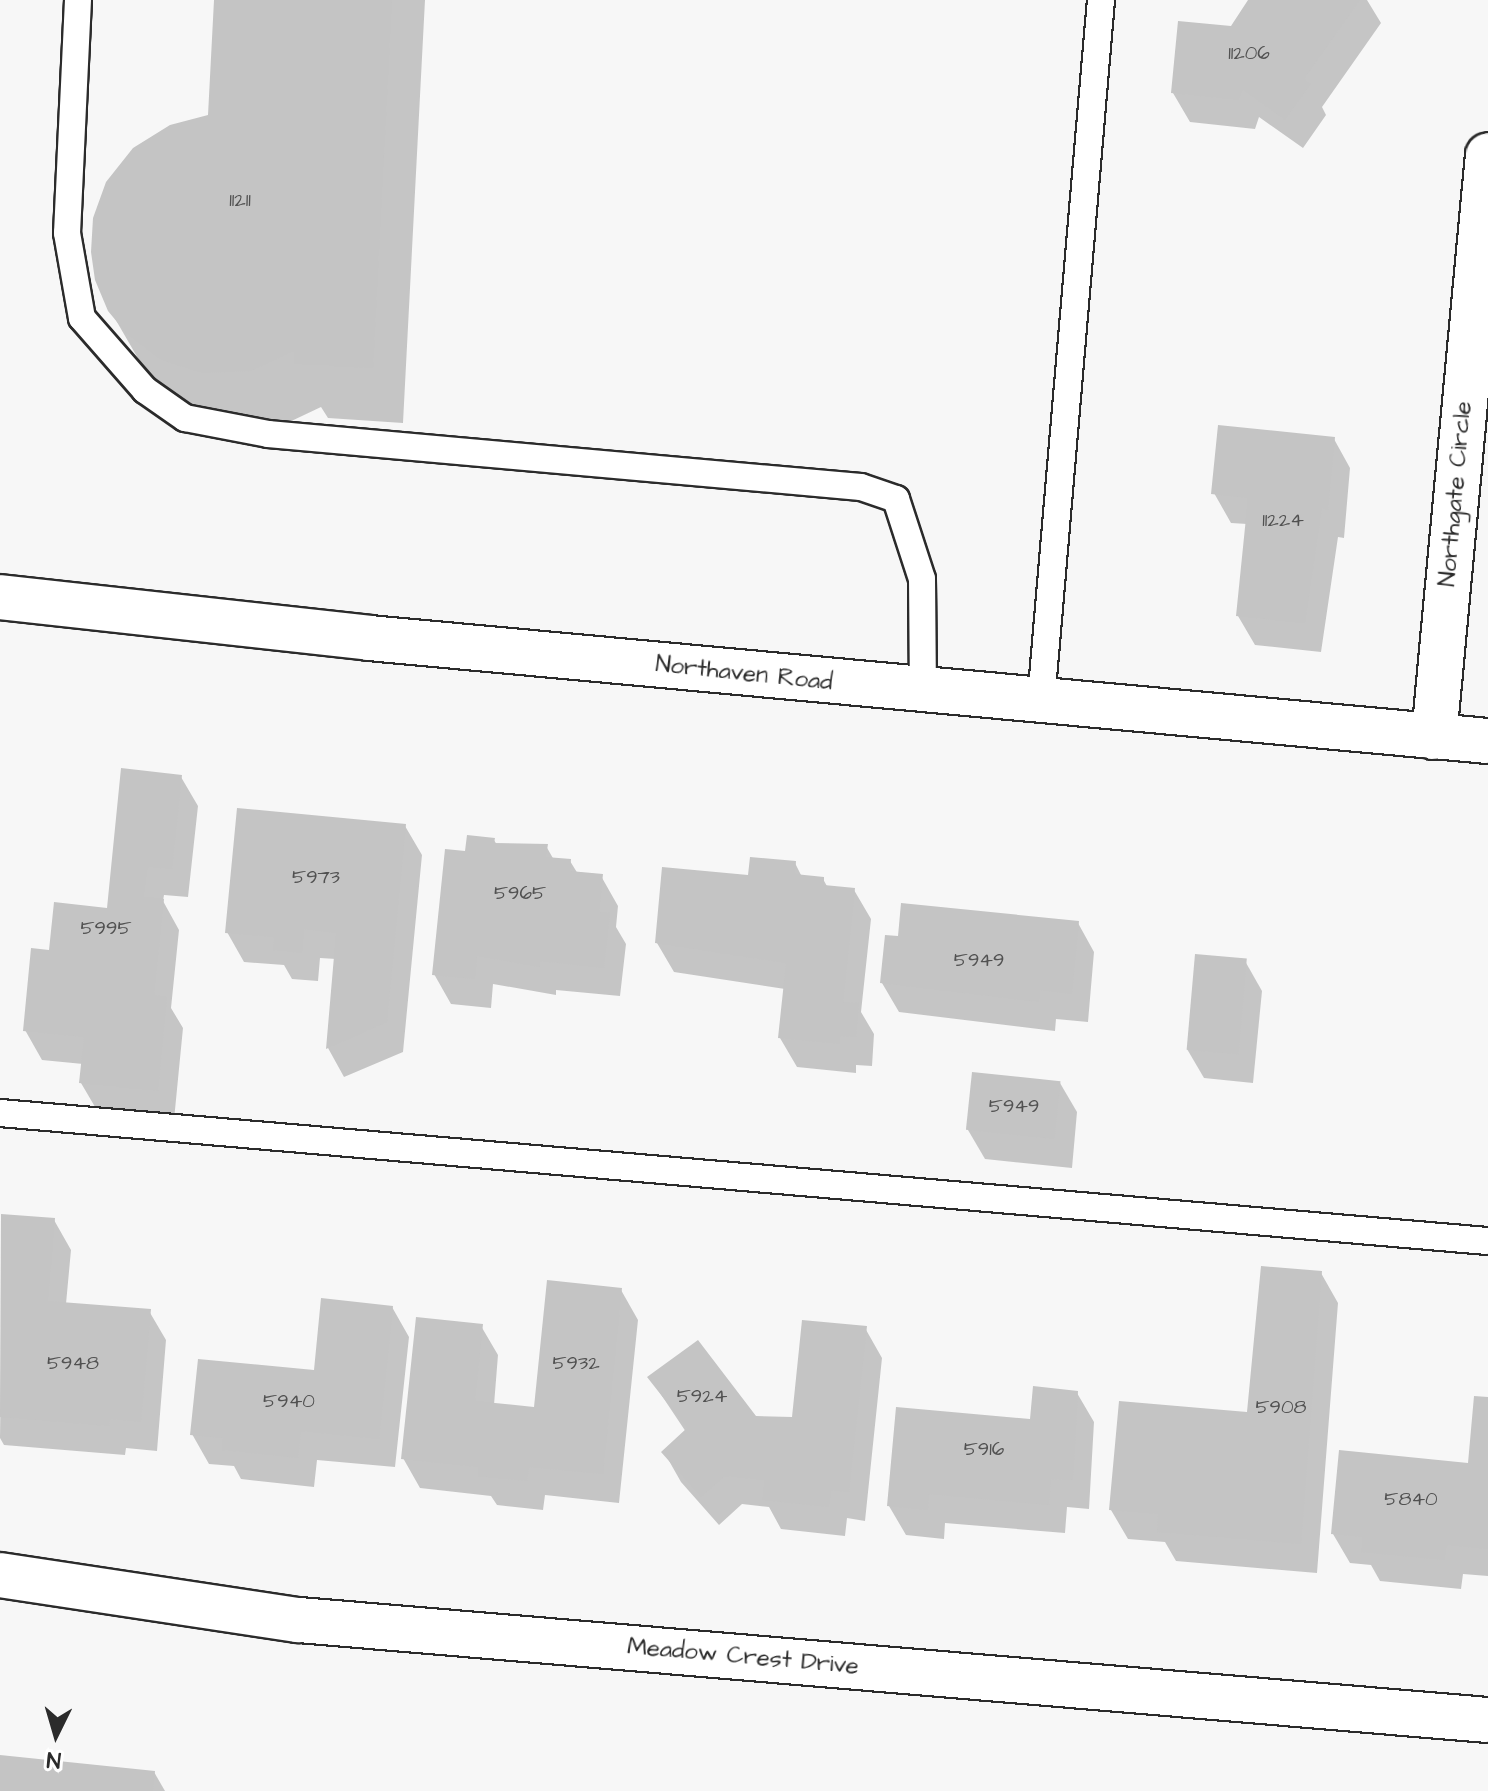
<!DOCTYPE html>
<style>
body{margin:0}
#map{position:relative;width:1488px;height:1791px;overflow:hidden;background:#f7f7f7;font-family:"Architects Daughter",sans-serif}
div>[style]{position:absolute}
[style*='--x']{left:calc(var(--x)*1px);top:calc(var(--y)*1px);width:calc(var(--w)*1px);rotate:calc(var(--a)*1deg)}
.shadow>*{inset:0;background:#0003}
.building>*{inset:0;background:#c4c4c4;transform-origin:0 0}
.roads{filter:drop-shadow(2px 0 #2b2b2b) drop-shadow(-2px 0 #2b2b2b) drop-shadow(0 2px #2b2b2b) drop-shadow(0 -2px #2b2b2b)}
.service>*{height:26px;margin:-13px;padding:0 13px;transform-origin:13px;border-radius:13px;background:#fff}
.minor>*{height:44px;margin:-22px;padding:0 22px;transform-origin:22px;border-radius:22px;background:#fff}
.tertiary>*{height:44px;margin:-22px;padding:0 22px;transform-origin:22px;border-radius:22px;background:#fff}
span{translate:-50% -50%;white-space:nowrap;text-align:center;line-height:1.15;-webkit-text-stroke:7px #fff;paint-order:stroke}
.number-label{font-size:20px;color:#515151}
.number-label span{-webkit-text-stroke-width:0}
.street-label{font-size:24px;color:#2b2b2b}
.north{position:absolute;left:16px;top:1695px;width:80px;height:80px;-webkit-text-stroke:6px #fff;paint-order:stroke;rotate:185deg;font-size:22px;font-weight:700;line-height:32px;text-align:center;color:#2b2b2b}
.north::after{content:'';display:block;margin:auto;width:28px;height:36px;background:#2b2b2b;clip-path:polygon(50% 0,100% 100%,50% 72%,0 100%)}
</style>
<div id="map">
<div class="shadow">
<div style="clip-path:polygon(216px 0,425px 0,403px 423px,328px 418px,321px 407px,283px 425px,195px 415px,161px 389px,143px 367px,110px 310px,210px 117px)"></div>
<div style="clip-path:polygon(1251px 0,1367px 0,1381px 23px,1322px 107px,1326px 115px,1303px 148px,1259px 117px,1255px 129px,1190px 122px,1173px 93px,1232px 28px)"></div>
<div style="clip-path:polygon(1334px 439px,1350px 468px,1344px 538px,1338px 537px,1321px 652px,1255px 645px,1238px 616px,1247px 524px,1231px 523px,1214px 493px)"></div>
<div style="clip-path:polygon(181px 777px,198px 806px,188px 897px,164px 895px,163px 901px,179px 930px,171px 1008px,183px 1028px,174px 1120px,98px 1112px,81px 1083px,83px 1064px,42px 1060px,25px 1030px,51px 952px,109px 910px)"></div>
<div style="clip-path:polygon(405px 826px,422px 855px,403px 1052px,344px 1077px,328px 1048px,336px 959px,320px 958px,318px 981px,292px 979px,284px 965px,244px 962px,227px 932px)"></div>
<div style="clip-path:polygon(494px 840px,497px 845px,546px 846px,554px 860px,570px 861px,578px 874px,601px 876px,618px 906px,616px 927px,626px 944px,620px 996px,556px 990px,556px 995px,493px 984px,491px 1008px,451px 1004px,434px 974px,467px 853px)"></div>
<div style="clip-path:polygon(795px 863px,802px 877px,823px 879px,828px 888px,854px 890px,871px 919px,861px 1012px,874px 1034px,872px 1066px,856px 1065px,856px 1073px,797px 1067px,780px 1038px,785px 989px,674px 972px,657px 943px,750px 878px)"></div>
<div style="clip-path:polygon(1078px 923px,1094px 952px,1088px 1022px,1056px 1019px,1055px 1031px,899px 1012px,882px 983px)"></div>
<div style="clip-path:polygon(1245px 961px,1262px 991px,1253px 1083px,1204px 1078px,1187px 1049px)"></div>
<div style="clip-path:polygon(1060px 1083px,1077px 1112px,1072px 1168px,985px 1159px,968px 1130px)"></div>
<div style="clip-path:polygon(3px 1216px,54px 1220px,71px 1250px,66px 1304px,149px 1311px,166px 1340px,157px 1451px,126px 1448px,125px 1455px,4px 1445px,0 1438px)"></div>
<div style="clip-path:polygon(1321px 1273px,1338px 1303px,1317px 1573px,1176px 1561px,1165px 1542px,1128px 1539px,1111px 1510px,1249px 1415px)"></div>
<div style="clip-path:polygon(621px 1290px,638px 1320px,619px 1503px,545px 1495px,543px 1510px,497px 1505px,491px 1496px,420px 1488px,403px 1458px,481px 1326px,498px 1355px,494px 1405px,536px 1409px)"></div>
<div style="clip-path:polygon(392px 1307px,409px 1337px,395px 1467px,317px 1460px,314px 1487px,241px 1479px,234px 1466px,209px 1464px,192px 1434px,315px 1373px)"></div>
<div style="clip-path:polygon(865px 1328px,882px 1358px,865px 1521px,847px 1518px,845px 1536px,781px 1529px,769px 1507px,742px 1504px,719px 1525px,681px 1482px,664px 1452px,686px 1432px,650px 1378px,755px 1418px,794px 1419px)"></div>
<div style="clip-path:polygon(1077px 1393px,1094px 1422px,1089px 1509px,1067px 1507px,1065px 1533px,945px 1523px,944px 1539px,906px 1535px,889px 1506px)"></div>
<div style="clip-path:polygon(1488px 1399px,1488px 1576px,1463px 1574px,1461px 1589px,1380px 1581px,1371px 1565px,1350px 1563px,1333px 1534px,1469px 1465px)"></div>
<div style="clip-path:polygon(0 1757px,154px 1772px,165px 1791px,0 1791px)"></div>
</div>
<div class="building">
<div style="clip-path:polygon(214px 0,392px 0,373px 368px,294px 364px,294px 351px,251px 371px,203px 373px,161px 360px,127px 334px,108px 311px,95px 280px,91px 252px,93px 218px,106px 182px,133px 148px,170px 125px,208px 115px)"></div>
<div style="clip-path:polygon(1248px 0,1360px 0,1304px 79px,1311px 84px,1285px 120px,1243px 90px,1239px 100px,1171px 93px,1178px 21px,1231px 26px)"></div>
<div style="clip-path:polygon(1218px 425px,1335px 437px,1328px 510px,1322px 508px,1305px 623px,1236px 616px,1248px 498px,1211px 494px)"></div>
<div style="clip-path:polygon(121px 768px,182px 775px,172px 869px,148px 867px,144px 897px,164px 899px,154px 995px,167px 997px,158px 1091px,79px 1083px,84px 1037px,23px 1031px,31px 948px,49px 950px,54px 902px,107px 908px)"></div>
<div style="clip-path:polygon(237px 808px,406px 824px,387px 1022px,326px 1049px,336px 933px,304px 929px,302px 953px,273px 950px,274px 937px,225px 933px)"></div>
<div style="clip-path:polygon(467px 835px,495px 838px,494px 843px,548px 844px,546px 857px,571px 859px,570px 871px,603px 874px,599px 912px,610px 913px,604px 968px,540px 961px,540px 967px,477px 956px,475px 979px,432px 975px,445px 849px,465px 851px)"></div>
<div style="clip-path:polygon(750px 857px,796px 861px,795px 874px,824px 877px,824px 885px,855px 888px,843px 1002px,859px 1003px,856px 1037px,840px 1036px,840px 1044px,778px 1038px,786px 963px,655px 943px,662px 867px,748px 875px)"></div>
<div style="clip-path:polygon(901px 903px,1079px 921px,1072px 994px,1040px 990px,1039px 1002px,880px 983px,885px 935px,898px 936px)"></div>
<div style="left:1195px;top:954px;width:52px;height:96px;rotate:5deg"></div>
<div style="left:972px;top:1072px;width:89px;height:58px;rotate:6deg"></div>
<div style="clip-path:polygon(1px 1214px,55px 1218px,48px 1301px,151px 1309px,141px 1422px,110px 1419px,109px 1426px,0 1417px)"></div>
<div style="clip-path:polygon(1261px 1266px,1322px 1271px,1301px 1544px,1157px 1532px,1158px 1514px,1109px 1510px,1119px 1401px,1247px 1412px)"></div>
<div style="clip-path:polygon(547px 1280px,622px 1288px,603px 1474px,529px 1467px,527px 1481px,478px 1476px,478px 1467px,401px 1459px,416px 1317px,483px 1324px,475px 1401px,534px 1407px)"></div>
<div style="clip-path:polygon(321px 1298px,393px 1306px,379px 1439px,301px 1431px,298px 1458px,222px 1450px,223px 1438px,190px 1435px,198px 1359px,314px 1370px)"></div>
<div style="clip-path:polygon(802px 1320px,867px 1326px,849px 1492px,831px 1490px,829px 1507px,762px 1500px,764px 1480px,725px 1476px,701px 1497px,661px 1452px,687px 1428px,647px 1377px,698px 1340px,756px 1416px,792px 1417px)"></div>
<div style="clip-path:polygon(1033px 1386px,1078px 1391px,1073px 1480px,1051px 1479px,1049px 1505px,929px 1494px,928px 1510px,887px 1506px,896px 1407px,1030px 1419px)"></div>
<div style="clip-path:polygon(1474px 1396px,1488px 1397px,1488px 1549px,1447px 1545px,1445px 1560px,1361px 1552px,1362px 1537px,1331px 1534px,1339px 1450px,1468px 1463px)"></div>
<div style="clip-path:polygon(0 1755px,155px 1771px,153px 1791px,0 1791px)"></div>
</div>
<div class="roads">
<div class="service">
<div style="--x:78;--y:0;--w:233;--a:92.7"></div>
<div style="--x:67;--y:233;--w:86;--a:80"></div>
<div style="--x:82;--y:318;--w:96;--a:48.8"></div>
<div style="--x:145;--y:390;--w:49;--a:35"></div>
<div style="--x:185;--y:418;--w:85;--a:10.9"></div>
<div style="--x:268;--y:434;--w:595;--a:5.11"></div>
<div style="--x:861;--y:487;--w:37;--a:19"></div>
<div style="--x:896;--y:499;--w:84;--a:72"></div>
<div style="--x:922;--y:579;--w:112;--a:89.5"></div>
<div style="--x:1041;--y:701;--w:704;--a:-85.11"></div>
<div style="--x:0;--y:1113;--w:1493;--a:4.92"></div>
</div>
<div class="minor">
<div style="--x:1434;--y:737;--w:584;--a:-84.7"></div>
<div style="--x:0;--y:1575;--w:302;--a:8.6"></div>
<div style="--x:299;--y:1620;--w:1193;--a:4.81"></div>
</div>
<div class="tertiary">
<div style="--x:0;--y:597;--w:371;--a:6.3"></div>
<div style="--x:369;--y:638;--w:1124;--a:5.26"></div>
</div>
</div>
<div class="number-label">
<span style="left:1249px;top:53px">11206</span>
<span style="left:240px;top:200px">11211</span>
<span style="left:1283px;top:520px">11224</span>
<span style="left:316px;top:877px">5973</span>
<span style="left:520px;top:893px">5965</span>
<span style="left:106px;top:928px">5995</span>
<span style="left:979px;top:960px">5949</span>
<span style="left:1014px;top:1106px">5949</span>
<span style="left:73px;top:1363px">5948</span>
<span style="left:576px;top:1363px">5932</span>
<span style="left:702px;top:1396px">5924</span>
<span style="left:289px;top:1401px">5940</span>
<span style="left:1281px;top:1407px">5908</span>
<span style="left:984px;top:1449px">5916</span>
<span style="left:1411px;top:1499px">5840</span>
</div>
<div class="street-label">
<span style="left:1456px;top:494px;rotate:-85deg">Northgate Circle</span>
<span style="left:744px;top:674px;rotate:6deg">Northaven Road</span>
<span style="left:743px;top:1657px;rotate:5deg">Meadow Crest Drive</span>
</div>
<div class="north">N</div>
</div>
